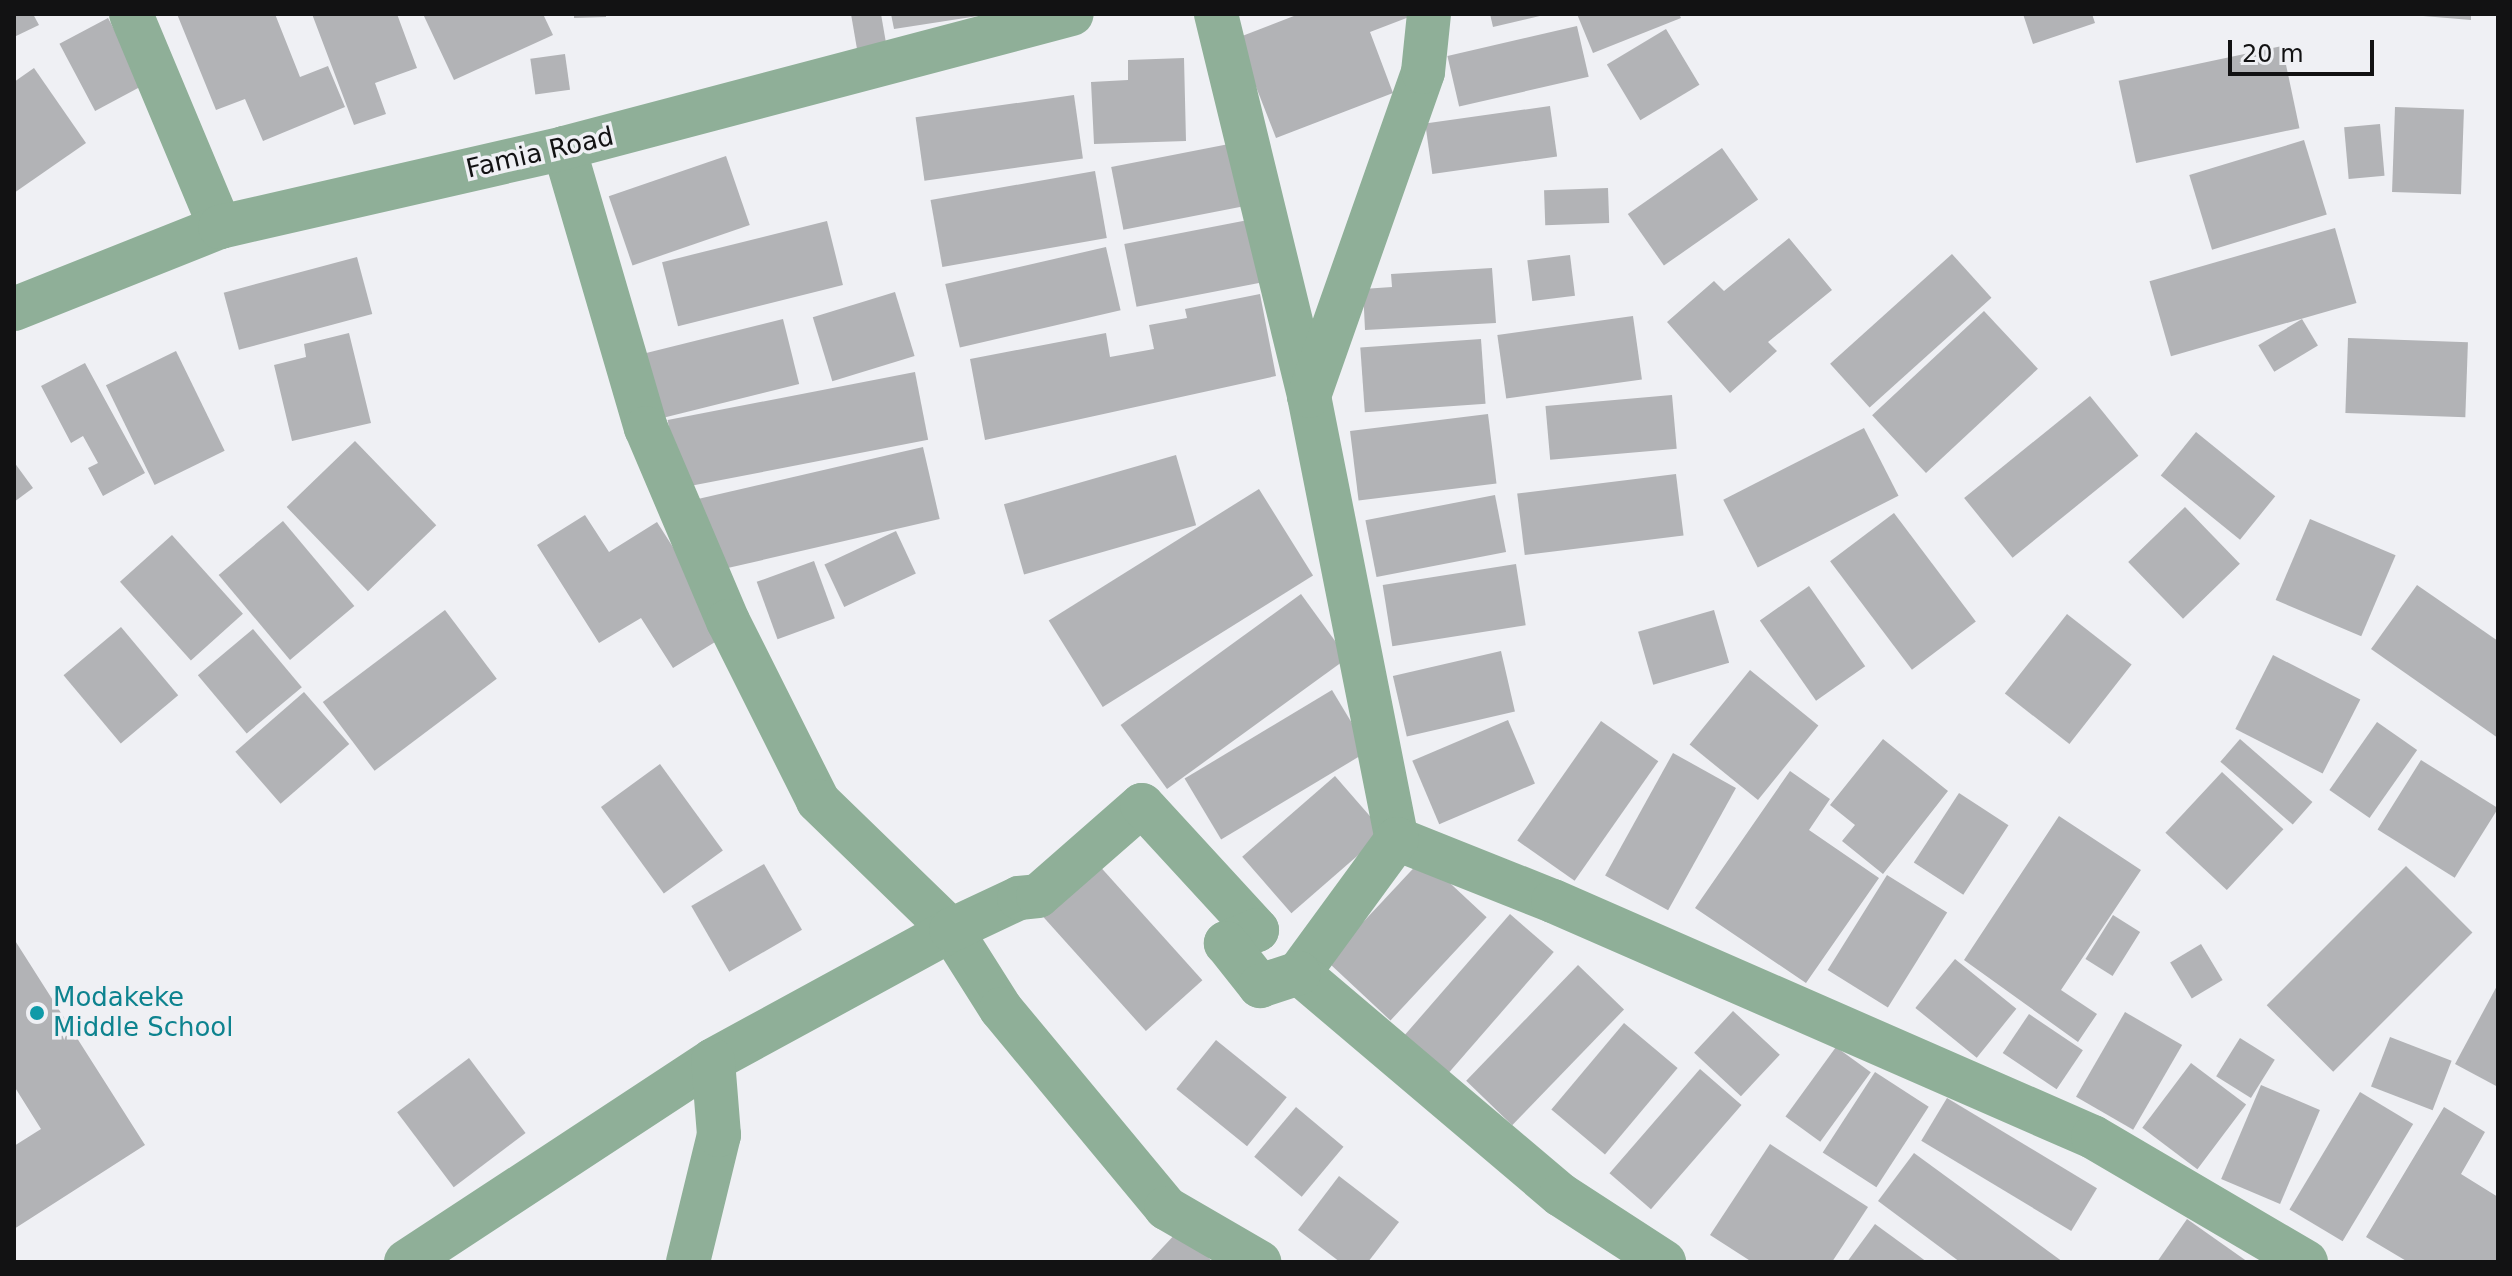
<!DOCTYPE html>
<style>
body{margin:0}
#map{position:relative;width:2512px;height:1276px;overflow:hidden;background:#eff0f4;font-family:"DejaVu Sans",sans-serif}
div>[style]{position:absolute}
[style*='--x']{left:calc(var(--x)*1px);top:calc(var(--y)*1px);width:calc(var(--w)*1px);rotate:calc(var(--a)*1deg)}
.building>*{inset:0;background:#b2b3b6;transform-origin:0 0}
.minor>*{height:44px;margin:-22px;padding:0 22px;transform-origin:22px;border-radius:22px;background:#8faf98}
.dots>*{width:22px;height:22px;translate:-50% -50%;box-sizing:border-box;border:4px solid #eff0f4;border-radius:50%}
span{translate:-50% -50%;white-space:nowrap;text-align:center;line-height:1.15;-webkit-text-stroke:7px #eff0f4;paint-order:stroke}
.street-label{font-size:26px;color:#121213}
.culture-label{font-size:26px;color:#0d838f}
.left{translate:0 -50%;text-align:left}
.frame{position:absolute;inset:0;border:16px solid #121213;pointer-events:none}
.scale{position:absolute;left:2228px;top:40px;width:146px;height:36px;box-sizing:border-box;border:4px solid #121213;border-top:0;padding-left:10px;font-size:24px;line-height:28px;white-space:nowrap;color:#121213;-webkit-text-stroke:6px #eff0f4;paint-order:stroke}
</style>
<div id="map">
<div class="building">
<div style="clip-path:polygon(14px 14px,33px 14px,39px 25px,14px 37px)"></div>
<div style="clip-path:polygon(177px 14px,275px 14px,300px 77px,328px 66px,345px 107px,263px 141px,245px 99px,216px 110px)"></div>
<div style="clip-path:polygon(312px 14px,397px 14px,417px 68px,375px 83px,386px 114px,354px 125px)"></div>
<div style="clip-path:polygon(423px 14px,543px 14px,553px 35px,454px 80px)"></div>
<div style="clip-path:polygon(574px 14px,606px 14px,606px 17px,574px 18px)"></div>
<div style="clip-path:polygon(851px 14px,881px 14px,886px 43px,857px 49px)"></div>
<div style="clip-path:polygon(891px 14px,978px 14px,978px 16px,894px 29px)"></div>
<div style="clip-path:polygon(1299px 14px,1417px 14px,1370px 32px,1393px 93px,1276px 138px,1237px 38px)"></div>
<div style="clip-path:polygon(1490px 14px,1544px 14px,1544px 15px,1493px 27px)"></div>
<div style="clip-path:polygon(1577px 14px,1679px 14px,1681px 18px,1593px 53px)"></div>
<div style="clip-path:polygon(2023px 14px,2092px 14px,2095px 23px,2033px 44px)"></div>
<div style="clip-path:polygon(2399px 14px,2471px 14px,2471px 20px)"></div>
<div style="left:108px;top:18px;width:76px;height:55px;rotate:62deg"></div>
<div style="left:1577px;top:26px;width:52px;height:133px;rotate:77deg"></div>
<div style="left:1666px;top:29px;width:65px;height:69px;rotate:59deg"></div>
<div style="left:2282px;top:46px;width:84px;height:167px;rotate:78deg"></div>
<div style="left:565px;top:54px;width:36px;height:35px;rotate:82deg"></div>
<div style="clip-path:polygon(1184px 58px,1186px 141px,1094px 144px,1091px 82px,1128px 80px,1128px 60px)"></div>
<div style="clip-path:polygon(34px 68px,86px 143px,14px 193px,14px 82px)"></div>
<div style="left:1074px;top:95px;width:64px;height:160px;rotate:82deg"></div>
<div style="left:1550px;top:106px;width:51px;height:126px;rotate:82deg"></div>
<div style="left:2395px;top:107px;width:69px;height:85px;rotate:2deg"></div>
<div style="left:2380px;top:124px;width:52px;height:36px;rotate:85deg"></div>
<div style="left:2304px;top:140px;width:78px;height:120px;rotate:73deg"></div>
<div style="left:1229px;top:144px;width:64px;height:120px;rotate:79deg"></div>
<div style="left:1722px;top:148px;width:63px;height:115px;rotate:55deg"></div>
<div style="left:726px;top:156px;width:73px;height:124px;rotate:71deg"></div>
<div style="left:1095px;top:171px;width:68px;height:167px;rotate:80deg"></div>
<div style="left:1608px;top:188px;width:35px;height:64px;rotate:88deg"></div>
<div style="left:1248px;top:220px;width:64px;height:126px;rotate:79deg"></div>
<div style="left:827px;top:221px;width:66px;height:170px;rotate:76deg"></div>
<div style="left:2335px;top:228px;width:78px;height:193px;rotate:74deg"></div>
<div style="clip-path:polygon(1789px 238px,1832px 290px,1768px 342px,1777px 351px,1730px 393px,1667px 322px,1714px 281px,1724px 291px)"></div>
<div style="left:1106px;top:247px;width:65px;height:165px;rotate:77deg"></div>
<div style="left:1952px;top:254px;width:59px;height:164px;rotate:48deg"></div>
<div style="left:1570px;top:255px;width:41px;height:43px;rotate:83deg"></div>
<div style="left:357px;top:257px;width:59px;height:138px;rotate:75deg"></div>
<div style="clip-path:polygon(1492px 268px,1496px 323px,1365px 330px,1363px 289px,1392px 287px,1391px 274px)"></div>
<div style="left:895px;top:292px;width:67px;height:86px;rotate:73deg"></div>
<div style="clip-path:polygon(1260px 294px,1276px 376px,985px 440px,970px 359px,1106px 333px,1110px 357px,1154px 349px,1149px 325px,1187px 318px,1185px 309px)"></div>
<div style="left:1984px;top:311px;width:79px;height:153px;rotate:47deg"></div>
<div style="left:1633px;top:316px;width:64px;height:137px;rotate:82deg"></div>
<div style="left:783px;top:319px;width:67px;height:143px;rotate:76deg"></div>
<div style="left:2302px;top:319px;width:31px;height:51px;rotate:59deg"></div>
<div style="clip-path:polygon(349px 333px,371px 423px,292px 441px,274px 365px,306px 357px,304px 344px)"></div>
<div style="left:2348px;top:338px;width:120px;height:75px;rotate:2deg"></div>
<div style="left:1481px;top:339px;width:65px;height:121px;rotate:86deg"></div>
<div style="left:176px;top:351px;width:111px;height:78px;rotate:64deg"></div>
<div style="clip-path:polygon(85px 363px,145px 473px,103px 496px,88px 468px,98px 463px,83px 436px,71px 443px,41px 386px)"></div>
<div style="left:915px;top:372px;width:69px;height:252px;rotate:79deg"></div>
<div style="left:1672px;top:395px;width:54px;height:127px;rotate:85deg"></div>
<div style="left:2090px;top:396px;width:77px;height:162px;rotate:51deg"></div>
<div style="left:1488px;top:414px;width:70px;height:139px;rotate:83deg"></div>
<div style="left:1864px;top:428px;width:76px;height:158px;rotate:63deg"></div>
<div style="left:2196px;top:432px;width:102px;height:56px;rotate:39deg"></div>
<div style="left:355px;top:441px;width:117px;height:95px;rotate:46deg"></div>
<div style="left:923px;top:447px;width:74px;height:231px;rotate:77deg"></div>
<div style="left:1176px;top:455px;width:73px;height:179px;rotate:74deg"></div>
<div style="clip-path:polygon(14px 462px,33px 488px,14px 502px)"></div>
<div style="left:1676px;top:474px;width:62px;height:160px;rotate:83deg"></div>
<div style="left:1259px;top:489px;width:102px;height:248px;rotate:58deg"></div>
<div style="left:1495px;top:495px;width:58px;height:132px;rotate:79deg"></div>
<div style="left:2185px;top:507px;width:79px;height:79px;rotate:46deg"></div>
<div style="left:1894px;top:513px;width:136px;height:80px;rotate:53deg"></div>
<div style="clip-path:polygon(585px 515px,609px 552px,657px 522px,728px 634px,673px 668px,641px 618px,599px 643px,537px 545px)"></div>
<div style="left:2310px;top:519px;width:93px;height:88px;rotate:23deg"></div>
<div style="left:283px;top:521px;width:111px;height:84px;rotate:50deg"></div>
<div style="left:896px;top:531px;width:47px;height:79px;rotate:65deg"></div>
<div style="left:172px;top:535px;width:106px;height:70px;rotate:48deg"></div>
<div style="left:814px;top:561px;width:61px;height:61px;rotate:70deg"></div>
<div style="left:1516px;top:564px;width:62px;height:135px;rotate:81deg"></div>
<div style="clip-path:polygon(2417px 585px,2498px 641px,2498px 738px,2371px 649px)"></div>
<div style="left:1809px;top:586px;width:98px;height:60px;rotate:55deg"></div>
<div style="left:1301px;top:594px;width:79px;height:223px;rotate:54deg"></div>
<div style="left:445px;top:610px;width:86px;height:153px;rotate:53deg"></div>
<div style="left:1714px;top:610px;width:55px;height:79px;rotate:74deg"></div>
<div style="left:2067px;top:614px;width:82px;height:101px;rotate:38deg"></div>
<div style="left:121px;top:627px;width:89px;height:75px;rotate:50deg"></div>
<div style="left:253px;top:629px;width:76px;height:72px;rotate:50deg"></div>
<div style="left:1501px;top:651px;width:62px;height:111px;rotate:77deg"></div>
<div style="left:2273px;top:655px;width:98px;height:83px;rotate:27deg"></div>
<div style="left:1750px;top:670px;width:88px;height:96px;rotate:39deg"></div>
<div style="left:1332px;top:690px;width:71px;height:172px;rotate:59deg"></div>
<div style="left:304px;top:692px;width:69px;height:91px;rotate:49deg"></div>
<div style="left:1508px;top:720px;width:69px;height:104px;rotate:67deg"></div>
<div style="left:1601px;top:721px;width:70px;height:146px;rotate:35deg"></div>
<div style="left:2377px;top:722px;width:49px;height:83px;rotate:35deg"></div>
<div style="clip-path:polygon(1883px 739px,1948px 791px,1883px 874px,1842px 841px,1855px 825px,1830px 805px)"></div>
<div style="left:2240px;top:739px;width:96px;height:30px;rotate:41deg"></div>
<div style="left:1673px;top:753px;width:72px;height:140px;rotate:29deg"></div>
<div style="left:2421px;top:760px;width:91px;height:82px;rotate:32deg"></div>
<div style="left:660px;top:764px;width:107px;height:73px;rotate:54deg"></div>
<div style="clip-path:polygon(1790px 771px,1830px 799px,1809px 830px,1879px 878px,1806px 983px,1695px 908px)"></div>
<div style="left:2222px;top:772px;width:84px;height:83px;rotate:43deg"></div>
<div style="left:1335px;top:776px;width:75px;height:123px;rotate:49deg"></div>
<div style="left:1959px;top:793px;width:59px;height:83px;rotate:33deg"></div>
<div style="clip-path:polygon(2059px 816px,2141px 870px,2061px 990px,2097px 1014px,2078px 1042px,1964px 960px)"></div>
<div style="left:1423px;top:858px;width:87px;height:141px;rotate:43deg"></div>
<div style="left:1096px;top:862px;width:159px;height:76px;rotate:48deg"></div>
<div style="left:764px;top:864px;width:76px;height:84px;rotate:60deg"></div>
<div style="left:2406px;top:866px;width:94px;height:197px;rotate:45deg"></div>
<div style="left:1887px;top:875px;width:71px;height:112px;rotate:32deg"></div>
<div style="left:1510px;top:914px;width:58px;height:173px;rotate:41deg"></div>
<div style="left:2113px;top:915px;width:32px;height:52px;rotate:32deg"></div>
<div style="clip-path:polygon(14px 939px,145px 1145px,14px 1229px,14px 1146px,41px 1129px,14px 1086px)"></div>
<div style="left:2201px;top:944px;width:42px;height:36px;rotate:59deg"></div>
<div style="left:1955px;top:959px;width:79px;height:63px;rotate:39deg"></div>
<div style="left:1578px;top:965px;width:64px;height:161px;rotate:44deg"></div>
<div style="clip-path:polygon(2498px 984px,2498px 1087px,2455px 1064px)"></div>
<div style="left:1733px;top:1011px;width:64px;height:57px;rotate:43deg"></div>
<div style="left:2125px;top:1012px;width:66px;height:98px;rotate:30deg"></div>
<div style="left:2029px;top:1014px;width:65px;height:47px;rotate:34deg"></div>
<div style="left:1624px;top:1023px;width:70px;height:113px;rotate:40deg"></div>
<div style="left:2390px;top:1037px;width:66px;height:53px;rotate:21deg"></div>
<div style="left:2240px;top:1038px;width:41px;height:45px;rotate:32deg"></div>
<div style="left:1216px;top:1040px;width:91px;height:63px;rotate:39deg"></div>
<div style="left:1836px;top:1047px;width:43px;height:86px;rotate:36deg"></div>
<div style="left:469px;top:1058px;width:94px;height:90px;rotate:53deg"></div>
<div style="left:2191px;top:1063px;width:69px;height:81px;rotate:37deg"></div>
<div style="left:1700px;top:1069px;width:55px;height:138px;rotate:41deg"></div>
<div style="left:1875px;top:1072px;width:64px;height:96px;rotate:33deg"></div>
<div style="left:2261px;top:1085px;width:64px;height:102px;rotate:23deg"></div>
<div style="left:2360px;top:1092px;width:62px;height:137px;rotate:31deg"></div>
<div style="left:1947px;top:1098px;width:175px;height:50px;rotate:31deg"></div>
<div style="left:1296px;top:1107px;width:62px;height:65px;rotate:40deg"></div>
<div style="clip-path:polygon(2444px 1107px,2485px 1132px,2461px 1174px,2498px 1197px,2498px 1262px,2408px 1262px,2366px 1237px)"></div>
<div style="clip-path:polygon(1770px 1144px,1868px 1207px,1832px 1262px,1752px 1262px,1710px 1235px)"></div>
<div style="clip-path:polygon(1914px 1153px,2063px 1262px,1960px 1262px,1878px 1201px)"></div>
<div style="clip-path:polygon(1339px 1176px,1399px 1222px,1368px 1262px,1340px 1262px,1298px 1230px)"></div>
<div style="clip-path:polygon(2187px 1219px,2248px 1262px,2157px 1262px)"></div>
<div style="clip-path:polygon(1875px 1224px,1927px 1262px,1847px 1262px)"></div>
<div style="clip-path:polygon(1179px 1230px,1213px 1262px,1149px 1262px)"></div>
</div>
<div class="minor">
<div style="--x:131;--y:14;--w:231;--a:67.3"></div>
<div style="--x:1216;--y:14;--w:393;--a:76.3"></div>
<div style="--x:1309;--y:396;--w:452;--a:78.8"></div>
<div style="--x:1397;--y:839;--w:168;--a:21.7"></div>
<div style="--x:1553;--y:901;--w:589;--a:23.61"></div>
<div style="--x:2093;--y:1137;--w:247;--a:30.4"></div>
<div style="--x:564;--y:148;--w:292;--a:73.7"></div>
<div style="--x:646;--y:428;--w:210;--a:67"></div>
<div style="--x:728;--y:621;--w:201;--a:63.4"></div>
<div style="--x:818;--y:801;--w:185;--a:44.1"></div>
<div style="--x:951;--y:930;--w:93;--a:57.7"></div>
<div style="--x:1001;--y:1009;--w:259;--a:50.3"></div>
<div style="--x:1166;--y:1208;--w:108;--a:30.1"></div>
<div style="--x:14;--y:309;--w:222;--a:-21.7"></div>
<div style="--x:220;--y:227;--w:353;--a:-12.9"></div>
<div style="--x:564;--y:148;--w:525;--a:-14.78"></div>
<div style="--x:1309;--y:396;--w:343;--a:-70.6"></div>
<div style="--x:1423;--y:72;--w:58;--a:-84.1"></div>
<div style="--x:1397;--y:839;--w:166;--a:126.2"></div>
<div style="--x:1299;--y:973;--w:343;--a:40.3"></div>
<div style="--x:1561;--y:1195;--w:123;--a:33"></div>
<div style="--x:406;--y:1262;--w:367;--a:-33.3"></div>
<div style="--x:713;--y:1060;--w:271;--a:-28.6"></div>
<div style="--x:951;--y:930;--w:75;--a:-25.2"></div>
<div style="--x:1019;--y:898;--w:19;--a:-6"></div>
<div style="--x:1038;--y:896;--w:138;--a:-41.2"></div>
<div style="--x:1142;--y:805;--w:170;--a:47.4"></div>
<div style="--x:1257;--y:930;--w:34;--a:157"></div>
<div style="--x:1226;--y:943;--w:55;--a:51.7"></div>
<div style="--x:1260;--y:986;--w:41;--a:-18.4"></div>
<div style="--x:688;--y:1262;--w:131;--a:-76.3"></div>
<div style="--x:719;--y:1135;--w:75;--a:-94.6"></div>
</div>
<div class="dots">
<div style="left:37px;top:1013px;background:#0f9aa8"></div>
</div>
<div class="street-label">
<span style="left:540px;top:153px;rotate:-13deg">Famia Road</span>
</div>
<div class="culture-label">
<span class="left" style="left:53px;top:1013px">Modakeke<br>Middle School</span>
</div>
<div class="frame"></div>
<div class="scale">20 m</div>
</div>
